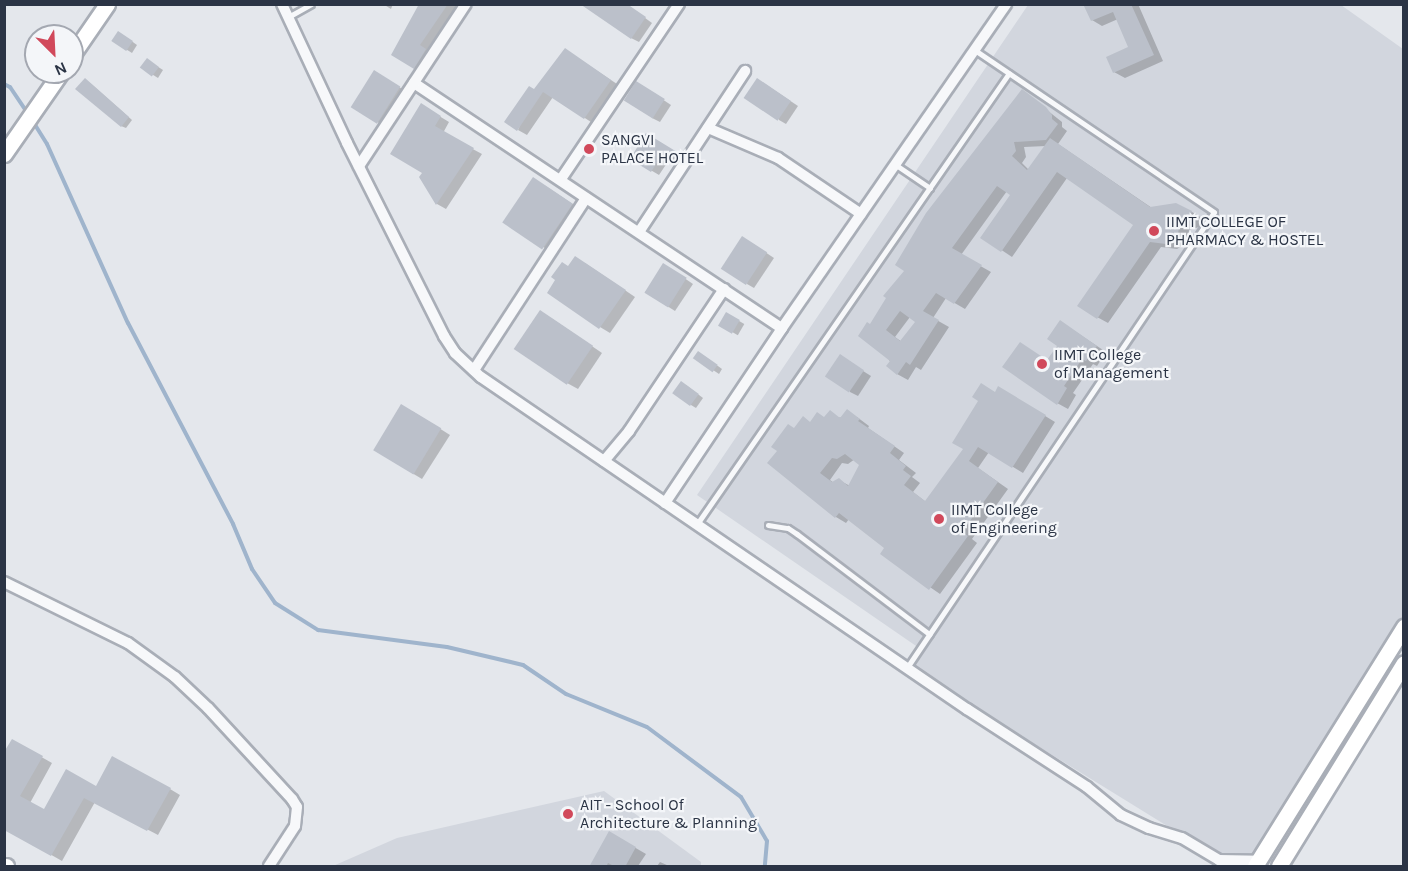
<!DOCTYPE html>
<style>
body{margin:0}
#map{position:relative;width:1408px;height:871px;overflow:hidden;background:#e4e7ec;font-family:Karla,sans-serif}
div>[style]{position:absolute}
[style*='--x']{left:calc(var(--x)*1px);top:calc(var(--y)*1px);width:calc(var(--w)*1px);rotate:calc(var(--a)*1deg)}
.built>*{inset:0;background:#d2d6de}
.shadow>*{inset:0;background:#0003;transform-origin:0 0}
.stream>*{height:4px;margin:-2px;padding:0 2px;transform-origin:2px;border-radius:2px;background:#9fb4cc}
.building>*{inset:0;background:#bbc0ca;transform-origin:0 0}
.roads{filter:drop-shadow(2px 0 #a9aeb7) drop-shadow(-2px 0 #a9aeb7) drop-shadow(0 2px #a9aeb7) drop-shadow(0 -2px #a9aeb7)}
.lane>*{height:5px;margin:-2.5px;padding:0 2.5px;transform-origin:2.5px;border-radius:2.5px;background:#f7f8fa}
.street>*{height:10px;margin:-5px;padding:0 5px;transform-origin:5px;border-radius:5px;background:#f7f8fa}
.secondary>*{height:15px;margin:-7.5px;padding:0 7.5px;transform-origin:7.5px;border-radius:7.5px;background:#fff}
.dots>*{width:16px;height:16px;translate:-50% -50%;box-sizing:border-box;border:3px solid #f4f6f9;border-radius:50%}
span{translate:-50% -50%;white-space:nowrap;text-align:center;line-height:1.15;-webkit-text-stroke:4.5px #f4f6f9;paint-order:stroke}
.poi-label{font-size:16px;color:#2b3445}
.left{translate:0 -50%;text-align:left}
.frame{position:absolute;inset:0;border:6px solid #2b3445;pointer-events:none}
.north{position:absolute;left:24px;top:24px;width:60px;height:60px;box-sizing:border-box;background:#f4f6f9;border:2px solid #a4a8b1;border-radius:50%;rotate:156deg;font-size:16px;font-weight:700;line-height:24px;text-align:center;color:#2b3445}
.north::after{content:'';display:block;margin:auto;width:21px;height:27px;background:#d1495b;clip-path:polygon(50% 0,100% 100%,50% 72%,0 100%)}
</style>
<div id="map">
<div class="built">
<div style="clip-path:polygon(1028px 5px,1341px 5px,1403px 49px,1403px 624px,1255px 866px,1232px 866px,908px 666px,919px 648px,697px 495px)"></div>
<div style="clip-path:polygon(604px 791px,701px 862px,701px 866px,333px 866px,397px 838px)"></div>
</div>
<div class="shadow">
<div style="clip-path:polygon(383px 4px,393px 4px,391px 9px)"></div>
<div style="clip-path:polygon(421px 4px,453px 4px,457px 7px,426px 51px,433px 55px,422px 72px,393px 55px)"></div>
<div style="clip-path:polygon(626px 4px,652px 23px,639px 42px,631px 38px)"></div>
<div style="clip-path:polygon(1088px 4px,1138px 4px,1163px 61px,1125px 78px,1114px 72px,1130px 48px,1118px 19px,1102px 26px,1092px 20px)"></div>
<div style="clip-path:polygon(123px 35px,137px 45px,132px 53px,113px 41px)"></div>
<div style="clip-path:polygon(575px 56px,620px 86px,594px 124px,553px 97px,527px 135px,518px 130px,535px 91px)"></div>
<div style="clip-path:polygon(152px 63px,163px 70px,158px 78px,142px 68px)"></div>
<div style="left:374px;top:72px;width:37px;height:41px;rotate:31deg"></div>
<div style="clip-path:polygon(89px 82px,132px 120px,126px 128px,121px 126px)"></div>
<div style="clip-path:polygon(765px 84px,798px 106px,786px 124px,779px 120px)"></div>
<div style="clip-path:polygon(644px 87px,671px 105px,660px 122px,652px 118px)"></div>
<div style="clip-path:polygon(evenodd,1023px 91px,1062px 122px,1062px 127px,1067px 131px,1058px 144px,1152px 208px,1192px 212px,1202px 218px,1199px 227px,1189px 230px,1188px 242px,1177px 249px,1161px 247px,1108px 323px,1097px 317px,1136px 225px,1067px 178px,1012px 257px,982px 237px,1012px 195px,1007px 191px,961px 255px,991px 272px,965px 309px,946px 298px,933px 318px,949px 327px,921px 370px,916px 367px,908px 380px,897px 374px,870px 326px,1023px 91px,1046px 146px,1029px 170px,1022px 163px,1026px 157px,1024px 147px,1046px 146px,1023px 91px,910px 317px,917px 322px,902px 342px,895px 337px,910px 317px)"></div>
<div style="clip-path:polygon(421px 105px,449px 122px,443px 133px,482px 154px,446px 209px,437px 204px,424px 172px)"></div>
<div style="clip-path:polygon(647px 135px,684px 158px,679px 165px,669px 160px,659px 175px,632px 159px)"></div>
<div style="clip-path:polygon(544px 185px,583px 211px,554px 254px,505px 222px)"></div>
<div style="clip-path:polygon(750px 242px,774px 258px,754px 288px,747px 284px)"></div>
<div style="clip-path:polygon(585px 263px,635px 297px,610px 333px,600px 327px,569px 267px)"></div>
<div style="clip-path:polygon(671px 269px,693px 284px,675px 311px,645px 292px)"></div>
<div style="left:727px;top:314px;width:20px;height:13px;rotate:30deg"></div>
<div style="clip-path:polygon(551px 318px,602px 353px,578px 389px,567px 383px)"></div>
<div style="clip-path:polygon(1070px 328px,1106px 352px,1097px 366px,1093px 364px,1073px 393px,1076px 395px,1068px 409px,1057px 403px,1048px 362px)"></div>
<div style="clip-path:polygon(703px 355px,722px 369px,719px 374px,695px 358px)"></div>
<div style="clip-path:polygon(847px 361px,871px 376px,858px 396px,850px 392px)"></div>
<div style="clip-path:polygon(686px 385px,703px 398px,696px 408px,691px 405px)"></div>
<div style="clip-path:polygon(evenodd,996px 394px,1009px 394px,1055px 422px,1023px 473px,989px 452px,978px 468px,1008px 489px,972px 539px,977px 543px,940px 594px,882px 554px,886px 548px,849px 519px,846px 523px,836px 517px,795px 429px,803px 418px,811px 423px,825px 418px,857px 417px,869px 426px,868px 428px,904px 453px,899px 460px,916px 473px,912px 477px,920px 483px,913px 492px,926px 502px,965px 449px,996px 394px,855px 459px,861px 464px,850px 486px,839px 480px,834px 483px,830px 480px,842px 463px,848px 464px,855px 459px)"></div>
<div style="clip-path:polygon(412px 411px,450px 435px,422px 479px,412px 473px)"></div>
<div style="clip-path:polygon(13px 741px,52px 763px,30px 803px,44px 811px,96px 788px,170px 789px,180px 795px,158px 835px,95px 802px,62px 861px,4px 828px)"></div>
<div style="clip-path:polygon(610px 833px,646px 854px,638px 866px,591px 866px)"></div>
<div style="clip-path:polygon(660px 862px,669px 866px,657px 866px)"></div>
</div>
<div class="stream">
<div style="--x:4;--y:84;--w:7;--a:27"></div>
<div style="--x:10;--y:87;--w:32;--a:56"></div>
<div style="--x:32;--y:120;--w:28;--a:58"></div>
<div style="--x:47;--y:144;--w:196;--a:65.7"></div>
<div style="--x:128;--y:323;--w:227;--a:62.4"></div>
<div style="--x:233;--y:524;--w:49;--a:67.1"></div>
<div style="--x:252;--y:569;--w:41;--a:55.9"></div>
<div style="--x:275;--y:603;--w:51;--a:32.1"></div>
<div style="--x:318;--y:630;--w:130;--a:7.5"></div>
<div style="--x:447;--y:647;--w:78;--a:13.3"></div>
<div style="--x:523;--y:665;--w:52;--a:34"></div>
<div style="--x:566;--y:694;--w:87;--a:22.2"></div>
<div style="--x:647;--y:727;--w:117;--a:36.7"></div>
<div style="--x:741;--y:797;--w:51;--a:59.4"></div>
<div style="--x:767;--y:841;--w:25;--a:95"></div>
</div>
<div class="building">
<div style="clip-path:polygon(419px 4px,448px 4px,420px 45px,426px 49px,414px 69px,391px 55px)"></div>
<div style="clip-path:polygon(580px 4px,627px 4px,646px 17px,631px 39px)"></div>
<div style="clip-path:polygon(1083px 4px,1131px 4px,1154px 55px,1113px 73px,1106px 57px,1128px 47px,1113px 12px,1091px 21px)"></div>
<div style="left:118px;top:31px;width:18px;height:12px;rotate:34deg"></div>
<div style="clip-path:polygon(565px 48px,611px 80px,584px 119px,543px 92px,517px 131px,504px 122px,529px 86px,534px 89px)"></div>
<div style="left:147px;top:58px;width:15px;height:12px;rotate:37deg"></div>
<div style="left:374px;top:70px;width:31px;height:44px;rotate:32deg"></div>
<div style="clip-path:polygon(85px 78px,129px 117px,121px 127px,75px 89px)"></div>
<div style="left:757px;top:78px;width:41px;height:24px;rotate:34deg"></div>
<div style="left:636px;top:81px;width:34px;height:23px;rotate:32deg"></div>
<div style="clip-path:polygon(evenodd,1022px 89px,1046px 107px,1052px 115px,1052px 119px,1058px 124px,1046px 140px,1014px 142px,1016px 151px,1012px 156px,1027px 170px,1050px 138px,1150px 207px,1176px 203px,1192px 211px,1189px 222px,1179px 225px,1178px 236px,1166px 244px,1150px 242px,1097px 319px,1077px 306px,1133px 225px,1057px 172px,1001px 252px,980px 238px,1010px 195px,997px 186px,952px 248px,982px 265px,954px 304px,936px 293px,923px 311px,939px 320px,910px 365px,906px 362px,897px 375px,886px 366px,890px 361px,858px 336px,867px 322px,870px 324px,886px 298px,883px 296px,904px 271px,895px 265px,926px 213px,1022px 89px,900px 311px,915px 322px,900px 341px,886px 330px,900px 311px)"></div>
<div style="clip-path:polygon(421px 103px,441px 116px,435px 126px,474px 148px,436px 205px,419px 177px,422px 173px,390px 154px)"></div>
<div style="clip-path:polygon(646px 133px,677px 152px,671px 162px,661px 156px,651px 172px,630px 159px)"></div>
<div style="left:533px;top:177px;width:48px;height:55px;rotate:34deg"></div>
<div style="left:742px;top:236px;width:30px;height:39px;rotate:33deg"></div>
<div style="clip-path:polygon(575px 256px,626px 290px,599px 329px,547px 293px,555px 280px,551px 277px,562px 262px,568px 266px)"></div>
<div style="left:663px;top:263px;width:28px;height:35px;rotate:32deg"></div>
<div style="left:540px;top:310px;width:64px;height:47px;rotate:34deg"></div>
<div style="left:726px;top:312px;width:16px;height:16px;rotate:30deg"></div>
<div style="clip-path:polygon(1060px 320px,1097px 346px,1086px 361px,1082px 359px,1064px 386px,1067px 388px,1057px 405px,1002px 367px,1020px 342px,1047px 360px,1057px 346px,1047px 339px)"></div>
<div style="left:698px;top:351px;width:24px;height:9px;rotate:35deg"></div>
<div style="left:840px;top:354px;width:29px;height:27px;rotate:34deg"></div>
<div style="left:681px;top:381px;width:22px;height:15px;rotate:36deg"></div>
<div style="clip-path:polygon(evenodd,981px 383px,995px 392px,998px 386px,1046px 415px,1012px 468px,978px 447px,969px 461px,998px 482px,962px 532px,968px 536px,929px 590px,880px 554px,884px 548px,839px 513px,835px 518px,767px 463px,777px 451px,771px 447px,788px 424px,794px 428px,803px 416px,810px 422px,817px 412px,824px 417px,830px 410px,840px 418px,847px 409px,860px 419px,858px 421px,895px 446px,890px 453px,906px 466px,903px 470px,911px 476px,904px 485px,925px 501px,963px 449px,952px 443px,978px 401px,972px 397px,981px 383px,845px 454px,859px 465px,848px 486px,839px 478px,832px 482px,820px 473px,832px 458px,837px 459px,845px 454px)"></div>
<div style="left:401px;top:404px;width:47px;height:54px;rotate:31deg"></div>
<div style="clip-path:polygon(12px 739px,43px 756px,20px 796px,44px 809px,66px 769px,96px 786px,112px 756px,171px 788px,147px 831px,84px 798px,51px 856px,4px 830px,4px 752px)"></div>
<div style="clip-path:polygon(609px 831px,636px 847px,625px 867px,616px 867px,608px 863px,606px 867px,589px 867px)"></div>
</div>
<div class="roads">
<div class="lane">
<div style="--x:288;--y:17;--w:26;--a:-29"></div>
<div style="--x:896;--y:165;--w:41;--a:34.1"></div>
<div style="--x:697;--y:524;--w:548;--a:-55.32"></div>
<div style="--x:768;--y:525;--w:20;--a:9"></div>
<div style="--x:788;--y:528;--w:11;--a:34"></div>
<div style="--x:797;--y:534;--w:166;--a:37.1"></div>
<div style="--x:908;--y:666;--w:547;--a:-56.02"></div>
<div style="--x:1214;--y:212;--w:287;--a:-145.9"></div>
</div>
<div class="street">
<div style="--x:282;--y:4;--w:153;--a:64.9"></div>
<div style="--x:347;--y:143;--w:216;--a:63.3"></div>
<div style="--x:444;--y:336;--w:20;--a:57"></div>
<div style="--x:455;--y:353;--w:35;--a:43"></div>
<div style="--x:481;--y:377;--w:589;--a:34.34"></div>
<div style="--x:967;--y:709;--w:143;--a:33"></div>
<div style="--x:1087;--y:787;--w:44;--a:39.5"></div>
<div style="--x:1121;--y:815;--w:31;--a:25"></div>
<div style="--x:1149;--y:828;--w:34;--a:17"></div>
<div style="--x:1182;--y:838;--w:43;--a:30.7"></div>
<div style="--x:1219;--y:860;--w:39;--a:1"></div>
<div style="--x:414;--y:83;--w:442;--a:33.7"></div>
<div style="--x:708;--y:128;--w:76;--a:23.2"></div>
<div style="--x:778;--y:158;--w:100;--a:34"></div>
<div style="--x:359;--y:166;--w:194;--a:-56.6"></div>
<div style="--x:561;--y:179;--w:211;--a:-56"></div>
<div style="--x:639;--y:232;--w:193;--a:-56.6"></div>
<div style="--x:474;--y:370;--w:205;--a:-56.9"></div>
<div style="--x:604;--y:461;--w:39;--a:-50"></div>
<div style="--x:629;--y:431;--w:171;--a:-56.2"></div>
<div style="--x:665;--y:503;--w:211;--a:-56.2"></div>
<div style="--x:782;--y:328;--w:394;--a:-55.3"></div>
<div style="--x:4;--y:582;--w:138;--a:26.2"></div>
<div style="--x:128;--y:643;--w:58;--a:35.9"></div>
<div style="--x:175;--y:677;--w:45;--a:43.2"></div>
<div style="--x:208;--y:708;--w:124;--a:47.3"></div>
<div style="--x:292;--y:799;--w:9;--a:58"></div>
<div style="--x:297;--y:807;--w:19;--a:96"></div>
<div style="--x:295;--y:826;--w:48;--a:123"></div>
</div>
<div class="secondary">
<div style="--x:72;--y:55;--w:62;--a:-55.5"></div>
<div style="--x:4;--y:154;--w:100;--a:-55.2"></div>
<div style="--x:4;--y:866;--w:2;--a:0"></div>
<div style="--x:1255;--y:866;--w:282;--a:-58.1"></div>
<div style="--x:1279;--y:866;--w:238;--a:-58.4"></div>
</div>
</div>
<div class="dots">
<div style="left:589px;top:149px;background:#d1495b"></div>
<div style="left:1154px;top:231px;background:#d1495b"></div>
<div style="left:1042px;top:364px;background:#d1495b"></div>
<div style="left:939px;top:519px;background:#d1495b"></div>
<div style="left:568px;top:814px;background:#d1495b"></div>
</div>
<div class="poi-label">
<span class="left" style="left:601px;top:149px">SANGVI<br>PALACE HOTEL</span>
<span class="left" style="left:1166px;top:231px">IIMT COLLEGE OF<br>PHARMACY &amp; HOSTEL</span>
<span class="left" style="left:1054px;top:364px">IIMT College<br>of Management</span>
<span class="left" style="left:951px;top:519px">IIMT College<br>of Engineering</span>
<span class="left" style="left:580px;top:814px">AIT - School Of<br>Architecture &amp; Planning</span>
</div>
<div class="frame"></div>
<div class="north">N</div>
</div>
